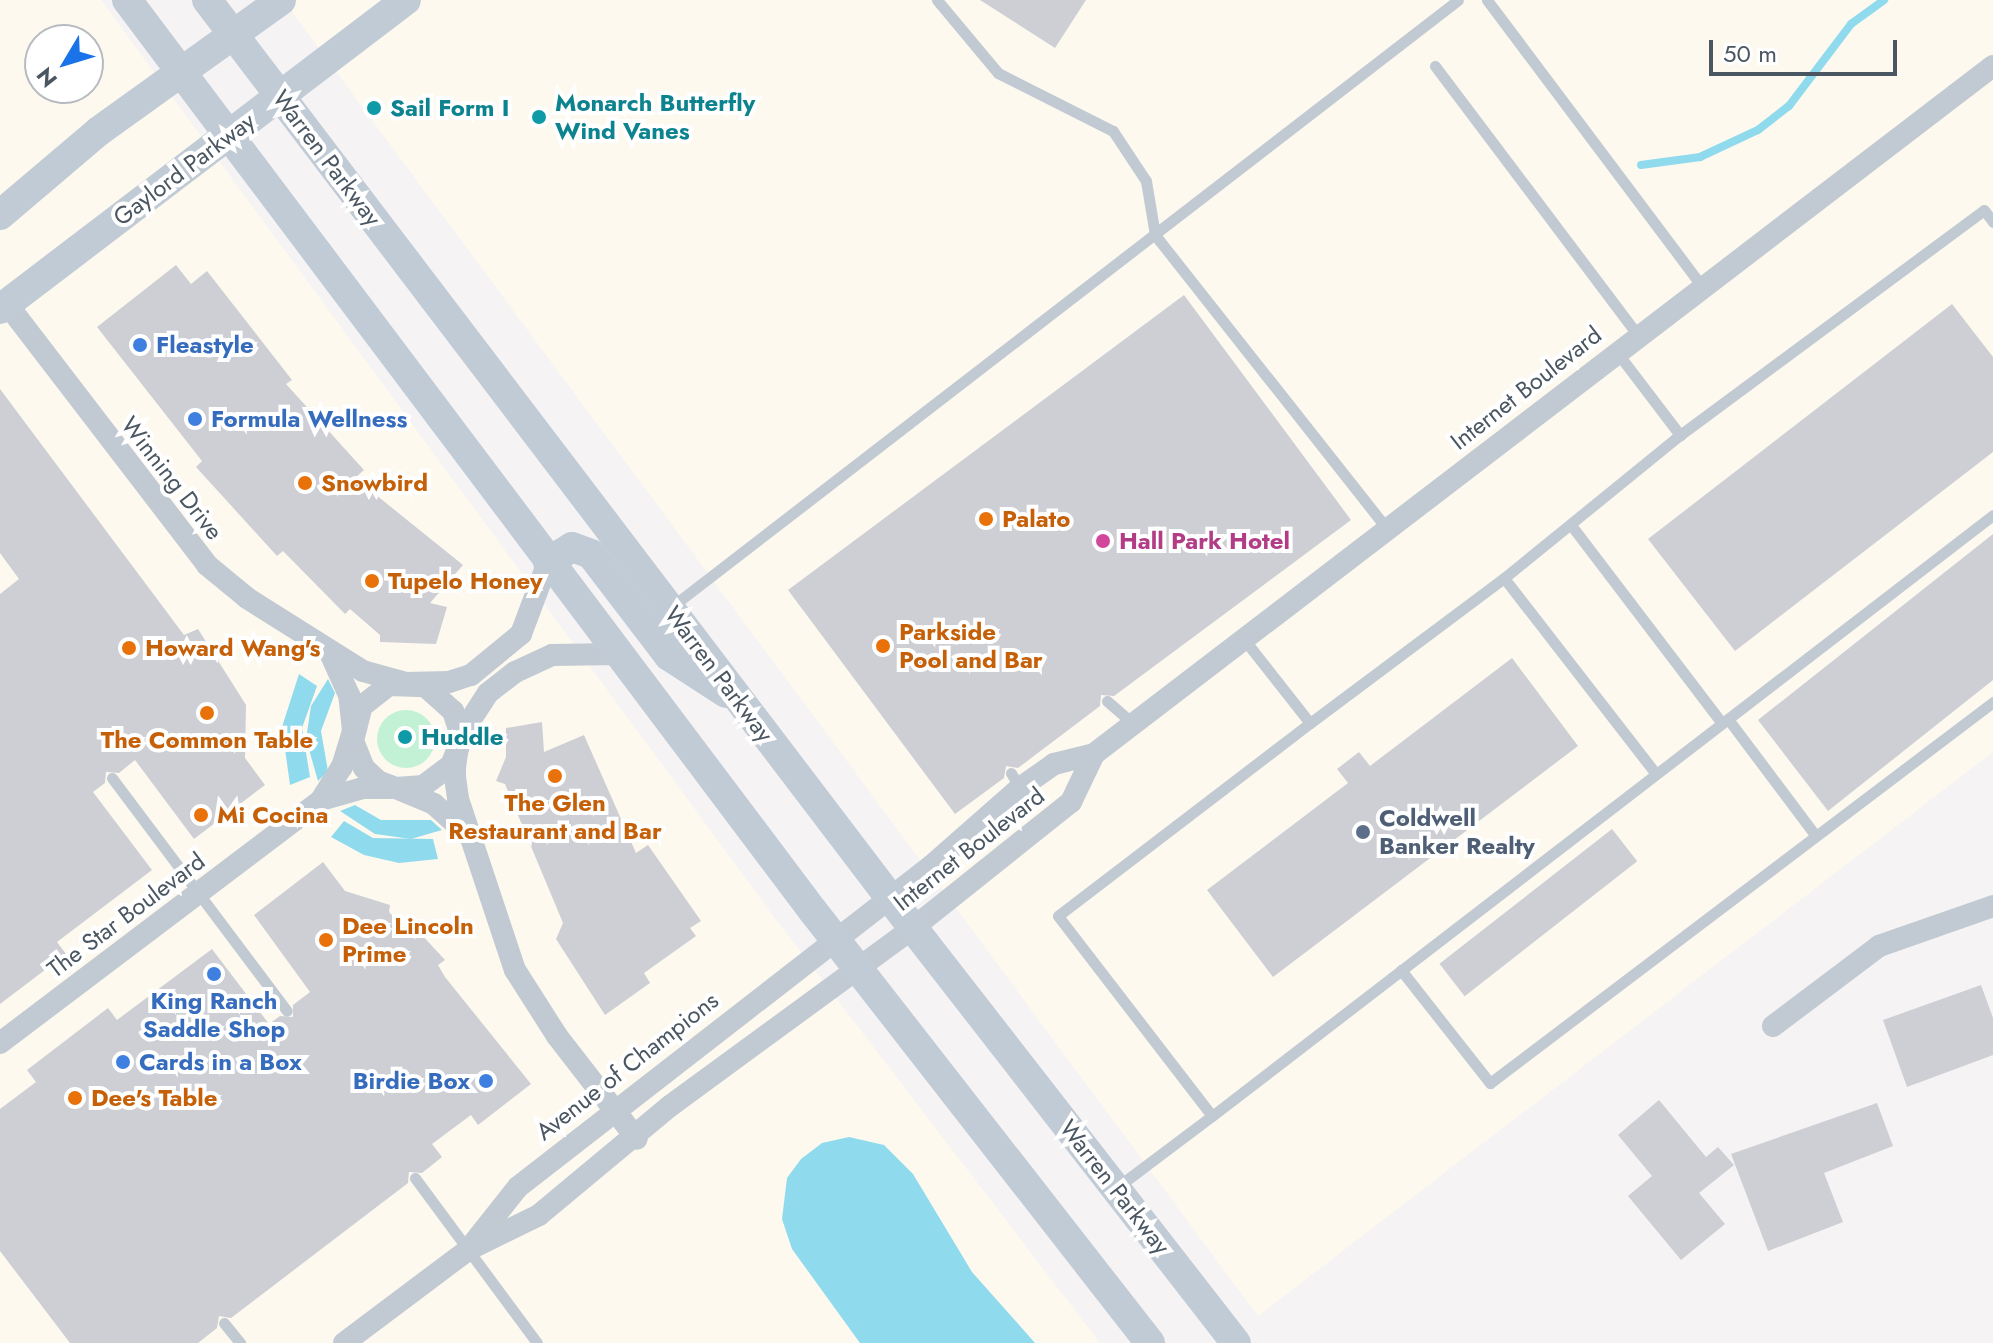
<!DOCTYPE html>
<style>
body{margin:0}
#map{position:relative;width:1993px;height:1343px;overflow:hidden;background:#f5f3f3;font-family:Jost,sans-serif}
div>[style]{position:absolute}
[style*='--x']{left:calc(var(--x)*1px);top:calc(var(--y)*1px);width:calc(var(--w)*1px);rotate:calc(var(--a)*1deg)}
.commercial>*{inset:0;background:#fdf9ef}
.green>*{inset:0;background:#c3f1d5}
.round{border-radius:50%}
.water>*{inset:0;background:#90daee}
.stream>*{height:8px;margin:-4px;padding:0 4px;transform-origin:4px;border-radius:4px;background:#90daee}
.building>*{inset:0;background:#cdcfd5;transform-origin:0 0}
.lane>*{height:11px;margin:-5.5px;padding:0 5.5px;transform-origin:5.5px;border-radius:5.5px;background:#c1cad2}
.street>*{height:22px;margin:-11px;padding:0 11px;transform-origin:11px;border-radius:11px;background:#c1cad2}
.secondary>*{height:30px;margin:-15px;padding:0 15px;transform-origin:15px;border-radius:15px;background:#c1cbd6}
.dots>*{width:22px;height:22px;translate:-50% -50%;box-sizing:border-box;border:4px solid #fff;border-radius:50%}
span{translate:-50% -50%;white-space:nowrap;text-align:center;line-height:1.15;-webkit-text-stroke:8px #fff;paint-order:stroke}
.culture-label{font-size:24px;color:#0d838f;font-weight:700}
.left{translate:0 -50%;text-align:left}
.street-label{font-size:24px;color:#4a5661}
.shop-label{font-size:24px;color:#366cbe;font-weight:700}
.right{translate:-100% -50%;text-align:right}
.food-label{font-size:24px;color:#c56008;font-weight:700}
.hotel-label{font-size:24px;color:#b23c85;font-weight:700}
.service-label{font-size:24px;color:#4e5e75;font-weight:700}
.north{position:absolute;left:24px;top:24px;width:80px;height:80px;box-sizing:border-box;background:#fff;border:2px solid #b7bbc0;border-radius:50%;rotate:232deg;font-size:22px;font-weight:700;line-height:32px;text-align:center;color:#4a5661}
.north::after{content:'';display:block;margin:auto;width:28px;height:36px;background:#1a73e8;clip-path:polygon(50% 0,100% 100%,50% 72%,0 100%)}
.scale{position:absolute;left:1709px;top:40px;width:188px;height:36px;box-sizing:border-box;border:4px solid #4a5661;border-top:0;padding-left:10px;font-size:24px;line-height:28px;white-space:nowrap;color:#4a5661;-webkit-text-stroke:6px #fff;paint-order:stroke}
</style>
<div id="map">
<div class="commercial">
<div style="clip-path:polygon(evenodd,0 0,101px 0,774px 917px,1100px 1343px,0 1343px,0 0,40px 40px,88px 40px,88px 88px,40px 88px,40px 40px)"></div>
<div style="clip-path:polygon(283px 0,1993px 0,1993px 752px,1258px 1316px)"></div>
</div>
<div class="green">
<div class="round" style="left:377px;top:710px;width:58px;height:58px"></div>
</div>
<div class="water">
<div style="clip-path:polygon(299px 674px,317px 686px,302px 728px,310px 777px,290px 785px,282px 727px)"></div>
<div style="clip-path:polygon(328px 679px,335px 693px,321px 731px,328px 771px,318px 781px,306px 739px,311px 706px)"></div>
<div style="clip-path:polygon(355px 805px,381px 820px,431px 820px,442px 830px,411px 839px,375px 834px,340px 811px)"></div>
<div style="clip-path:polygon(344px 821px,373px 838px,433px 839px,438px 859px,399px 863px,364px 855px,331px 837px)"></div>
<div style="clip-path:polygon(849px 1137px,884px 1145px,913px 1174px,972px 1272px,1035px 1343px,860px 1343px,792px 1249px,782px 1219px,787px 1178px,801px 1159px,822px 1143px)"></div>
</div>
<div class="stream">
<div style="--x:1641;--y:165;--w:60;--a:-7.7"></div>
<div style="--x:1700;--y:157;--w:64;--a:-25"></div>
<div style="--x:1758;--y:130;--w:39;--a:-38"></div>
<div style="--x:1789;--y:106;--w:103;--a:-52.9"></div>
<div style="--x:1851;--y:24;--w:41;--a:-36"></div>
</div>
<div class="building">
<div style="clip-path:polygon(980px 0,1086px 0,1055px 48px)"></div>
<div style="clip-path:polygon(176px 265px,191px 284px,207px 271px,292px 380px,286px 384px,364px 470px,355px 478px,463px 565px,430px 603px,447px 607px,436px 644px,380px 642px,380px 635px,350px 609px,345px 614px,283px 551px,277px 556px,196px 467px,202px 461px,97px 327px)"></div>
<div style="clip-path:polygon(1184px 295px,1351px 520px,1114px 696px,1101px 695px,1100px 706px,1018px 768px,1006px 766px,1004px 778px,955px 814px,788px 590px)"></div>
<div style="clip-path:polygon(1952px 304px,1993px 357px,1993px 452px,1735px 651px,1648px 539px)"></div>
<div style="clip-path:polygon(0 389px,184px 635px,198px 629px,246px 705px,245px 758px,265px 785px,194px 839px,135px 760px,119px 773px,106px 772px,105px 783px,93px 792px,152px 870px,57px 942px,66px 954px,0 1004px,0 594px,19px 579px,0 553px)"></div>
<div style="clip-path:polygon(1993px 534px,1993px 680px,1828px 811px,1758px 720px)"></div>
<div style="clip-path:polygon(1512px 658px,1578px 746px,1273px 977px,1207px 890px,1348px 783px,1337px 769px,1359px 752px,1370px 766px)"></div>
<div style="clip-path:polygon(542px 722px,544px 752px,584px 735px,636px 853px,648px 845px,701px 921px,690px 928px,696px 936px,644px 973px,650px 983px,605px 1015px,556px 939px,563px 923px,505px 784px,496px 781px,506px 757px,506px 728px)"></div>
<div style="left:1612px;top:829px;width:41px;height:219px;rotate:52deg"></div>
<div style="clip-path:polygon(323px 862px,345px 891px,390px 905px,389px 912px,414px 938px,420px 933px,445px 960px,438px 965px,445px 977px,531px 1084px,478px 1125px,471px 1115px,432px 1144px,442px 1157px,422px 1173px,409px 1172px,408px 1183px,231px 1318px,219px 1316px,217px 1328px,198px 1343px,70px 1343px,0 1251px,0 1109px,36px 1082px,27px 1070px,108px 1008px,117px 1020px,212px 949px,269px 1024px,280px 1016px,293px 1017px,293px 1005px,310px 992px,254px 915px)"></div>
<div style="clip-path:polygon(1981px 985px,1993px 1018px,1993px 1055px,1907px 1087px,1883px 1020px)"></div>
<div style="clip-path:polygon(1659px 1100px,1706px 1157px,1718px 1147px,1734px 1165px,1699px 1193px,1725px 1224px,1681px 1260px,1628px 1196px,1652px 1176px,1618px 1135px)"></div>
<div style="clip-path:polygon(1877px 1103px,1893px 1146px,1824px 1173px,1843px 1222px,1768px 1251px,1731px 1154px)"></div>
</div>
<div class="lane">
<div style="--x:937;--y:0;--w:95;--a:50.1"></div>
<div style="--x:998;--y:73;--w:129;--a:26.8"></div>
<div style="--x:1113;--y:131;--w:60;--a:56.6"></div>
<div style="--x:1146;--y:181;--w:55;--a:80.5"></div>
<div style="--x:1155;--y:235;--w:373;--a:51.7"></div>
<div style="--x:1487;--y:0;--w:356;--a:53.1"></div>
<div style="--x:1435;--y:66;--w:336;--a:53"></div>
<div style="--x:1616;--y:351;--w:106;--a:52.7"></div>
<div style="--x:1680;--y:435;--w:378;--a:-36.5"></div>
<div style="--x:1984;--y:210;--w:15;--a:53"></div>
<div style="--x:1571;--y:525;--w:249;--a:52.7"></div>
<div style="--x:1504;--y:578;--w:248;--a:52.2"></div>
<div style="--x:670;--y:608;--w:995;--a:-37.65"></div>
<div style="--x:1243;--y:638;--w:108;--a:51.8"></div>
<div style="--x:1310;--y:723;--w:317;--a:142.6"></div>
<div style="--x:1058;--y:916;--w:252;--a:52.4"></div>
<div style="--x:1212;--y:1116;--w:985;--a:-37.58"></div>
<div style="--x:1107;--y:701;--w:35;--a:41"></div>
<div style="--x:1728;--y:719;--w:145;--a:53.1"></div>
<div style="--x:1310;--y:723;--w:242;--a:-36.8"></div>
<div style="--x:1504;--y:578;--w:227;--a:-39.1"></div>
<div style="--x:1011;--y:773;--w:17;--a:59"></div>
<div style="--x:112;--y:778;--w:291;--a:53.1"></div>
<div style="--x:1401;--y:970;--w:144;--a:51.8"></div>
<div style="--x:1490;--y:1083;--w:631;--a:-37.14"></div>
<div style="--x:415;--y:1178;--w:205;--a:53.5"></div>
<div style="--x:1116;--y:1188;--w:120;--a:-36.9"></div>
<div style="--x:224;--y:1323;--w:26;--a:51"></div>
</div>
<div class="street">
<div style="--x:7;--y:304;--w:329;--a:52.5"></div>
<div style="--x:207;--y:565;--w:52;--a:39.5"></div>
<div style="--x:247;--y:598;--w:137;--a:32.2"></div>
<div style="--x:363;--y:671;--w:45;--a:15.6"></div>
<div style="--x:406;--y:683;--w:43;--a:-1.3"></div>
<div style="--x:449;--y:682;--w:23;--a:-18"></div>
<div style="--x:471;--y:675;--w:65;--a:-39.4"></div>
<div style="--x:521;--y:634;--w:77;--a:-69.4"></div>
<div style="--x:618;--y:654;--w:66;--a:179.1"></div>
<div style="--x:552;--y:655;--w:41;--a:155.3"></div>
<div style="--x:515;--y:672;--w:34;--a:142"></div>
<div style="--x:488;--y:693;--w:40;--a:122.9"></div>
<div style="--x:466;--y:727;--w:22;--a:111"></div>
<div style="--x:458;--y:748;--w:9;--a:111"></div>
<div style="--x:455;--y:756;--w:10;--a:114"></div>
<div style="--x:451;--y:765;--w:35;--a:143"></div>
<div style="--x:423;--y:786;--w:27;--a:176"></div>
<div style="--x:396;--y:788;--w:19;--a:-159"></div>
<div style="--x:378;--y:781;--w:19;--a:-137"></div>
<div style="--x:364;--y:768;--w:29;--a:-112"></div>
<div style="--x:353;--y:741;--w:36;--a:-76"></div>
<div style="--x:362;--y:706;--w:34;--a:-38"></div>
<div style="--x:389;--y:685;--w:36;--a:2"></div>
<div style="--x:425;--y:686;--w:38;--a:42"></div>
<div style="--x:453;--y:711;--w:19;--a:72"></div>
<div style="--x:459;--y:729;--w:9;--a:90"></div>
<div style="--x:459;--y:738;--w:10;--a:96"></div>
<div style="--x:458;--y:748;--w:11;--a:100"></div>
<div style="--x:456;--y:759;--w:9;--a:96"></div>
<div style="--x:455;--y:768;--w:9;--a:90"></div>
<div style="--x:455;--y:777;--w:22;--a:82"></div>
<div style="--x:458;--y:799;--w:180;--a:71.6"></div>
<div style="--x:515;--y:970;--w:78;--a:57.5"></div>
<div style="--x:557;--y:1036;--w:130;--a:52.2"></div>
<div style="--x:321;--y:800;--w:44;--a:-15.9"></div>
<div style="--x:363;--y:788;--w:33;--a:0"></div>
<div style="--x:396;--y:788;--w:41;--a:22.8"></div>
<div style="--x:434;--y:804;--w:45;--a:42.3"></div>
<div style="--x:1773;--y:1026;--w:133;--a:-37"></div>
<div style="--x:1879;--y:946;--w:121;--a:-19.3"></div>
<div style="--x:0;--y:1043;--w:403;--a:-37.1"></div>
<div style="--x:321;--y:800;--w:39;--a:-58"></div>
<div style="--x:342;--y:767;--w:38;--a:-73"></div>
<div style="--x:353;--y:731;--w:36;--a:-96"></div>
<div style="--x:349;--y:695;--w:48;--a:-114.4"></div>
<div style="--x:468;--y:1250;--w:80;--a:-51.6"></div>
<div style="--x:518;--y:1187;--w:522;--a:-37.84"></div>
<div style="--x:930;--y:867;--w:120;--a:-41.3"></div>
<div style="--x:1020;--y:788;--w:42;--a:-35.2"></div>
<div style="--x:1054;--y:764;--w:41;--a:-14"></div>
<div style="--x:1094;--y:754;--w:1132;--a:-37.43"></div>
<div style="--x:344;--y:1343;--w:155;--a:-36.9"></div>
<div style="--x:468;--y:1250;--w:79;--a:-26.2"></div>
<div style="--x:539;--y:1215;--w:170;--a:-39.8"></div>
<div style="--x:670;--y:1106;--w:301;--a:-36.2"></div>
<div style="--x:913;--y:928;--w:202;--a:-38.6"></div>
<div style="--x:1071;--y:802;--w:53;--a:-64.4"></div>
</div>
<div class="secondary">
<div style="--x:127;--y:0;--w:1140;--a:53.02"></div>
<div style="--x:813;--y:911;--w:548;--a:52.04"></div>
<div style="--x:207;--y:0;--w:1166;--a:52.74"></div>
<div style="--x:913;--y:928;--w:526;--a:52.11"></div>
<div style="--x:0;--y:215;--w:130;--a:-40.3"></div>
<div style="--x:99;--y:131;--w:224;--a:-35.7"></div>
<div style="--x:0;--y:309;--w:510;--a:-37.27"></div>
<div style="--x:548;--y:562;--w:28;--a:-32"></div>
<div style="--x:572;--y:547;--w:20;--a:20"></div>
<div style="--x:591;--y:554;--w:128;--a:52.6"></div>
<div style="--x:669;--y:656;--w:68;--a:33"></div>
</div>
<div class="dots">
<div style="left:374px;top:108px;background:#0f9aa8"></div>
<div style="left:539px;top:117px;background:#0f9aa8"></div>
<div style="left:140px;top:345px;background:#3f7fe0"></div>
<div style="left:195px;top:419px;background:#3f7fe0"></div>
<div style="left:305px;top:483px;background:#e8710a"></div>
<div style="left:986px;top:519px;background:#e8710a"></div>
<div style="left:1103px;top:541px;background:#d1479c"></div>
<div style="left:372px;top:581px;background:#e8710a"></div>
<div style="left:883px;top:646px;background:#e8710a"></div>
<div style="left:129px;top:648px;background:#e8710a"></div>
<div style="left:207px;top:713px;background:#e8710a"></div>
<div style="left:405px;top:737px;background:#0f9aa8"></div>
<div style="left:555px;top:776px;background:#e8710a"></div>
<div style="left:201px;top:815px;background:#e8710a"></div>
<div style="left:1363px;top:832px;background:#5c6f8a"></div>
<div style="left:326px;top:940px;background:#e8710a"></div>
<div style="left:214px;top:974px;background:#3f7fe0"></div>
<div style="left:123px;top:1062px;background:#3f7fe0"></div>
<div style="left:486px;top:1081px;background:#3f7fe0"></div>
<div style="left:75px;top:1098px;background:#e8710a"></div>
</div>
<div class="culture-label">
<span class="left" style="left:555px;top:117px">Monarch Butterfly<br>Wind Vanes</span>
<span class="left" style="left:390px;top:108px">Sail Form I</span>
<span class="left" style="left:421px;top:737px">Huddle</span>
</div>
<div class="street-label">
<span style="left:327px;top:158px;rotate:53deg">Warren Parkway</span>
<span style="left:184px;top:169px;rotate:-37deg">Gaylord Parkway</span>
<span style="left:1526px;top:388px;rotate:-38deg">Internet Boulevard</span>
<span style="left:172px;top:478px;rotate:52deg">Winning Drive</span>
<span style="left:719px;top:674px;rotate:53deg">Warren Parkway</span>
<span style="left:969px;top:849px;rotate:-38deg">Internet Boulevard</span>
<span style="left:126px;top:915px;rotate:-37deg">The Star Boulevard</span>
<span style="left:627px;top:1066px;rotate:-38deg">Avenue of Champions</span>
<span style="left:1115px;top:1187px;rotate:52deg">Warren Parkway</span>
</div>
<div class="shop-label">
<span class="left" style="left:156px;top:345px">Fleastyle</span>
<span class="left" style="left:211px;top:419px">Formula Wellness</span>
<span style="left:214px;top:1015px">King Ranch<br>Saddle Shop</span>
<span class="left" style="left:139px;top:1062px">Cards in a Box</span>
<span class="right" style="left:470px;top:1081px">Birdie Box</span>
</div>
<div class="food-label">
<span class="left" style="left:321px;top:483px">Snowbird</span>
<span class="left" style="left:1002px;top:519px">Palato</span>
<span class="left" style="left:388px;top:581px">Tupelo Honey</span>
<span class="left" style="left:899px;top:646px">Parkside<br>Pool and Bar</span>
<span class="left" style="left:145px;top:648px">Howard Wang's</span>
<span style="left:207px;top:740px">The Common Table</span>
<span style="left:555px;top:817px">The Glen<br>Restaurant and Bar</span>
<span class="left" style="left:217px;top:815px">Mi Cocina</span>
<span class="left" style="left:342px;top:940px">Dee Lincoln<br>Prime</span>
<span class="left" style="left:91px;top:1098px">Dee's Table</span>
</div>
<div class="hotel-label">
<span class="left" style="left:1119px;top:541px">Hall Park Hotel</span>
</div>
<div class="service-label">
<span class="left" style="left:1379px;top:832px">Coldwell<br>Banker Realty</span>
</div>
<div class="north">N</div>
<div class="scale">50 m</div>
</div>
